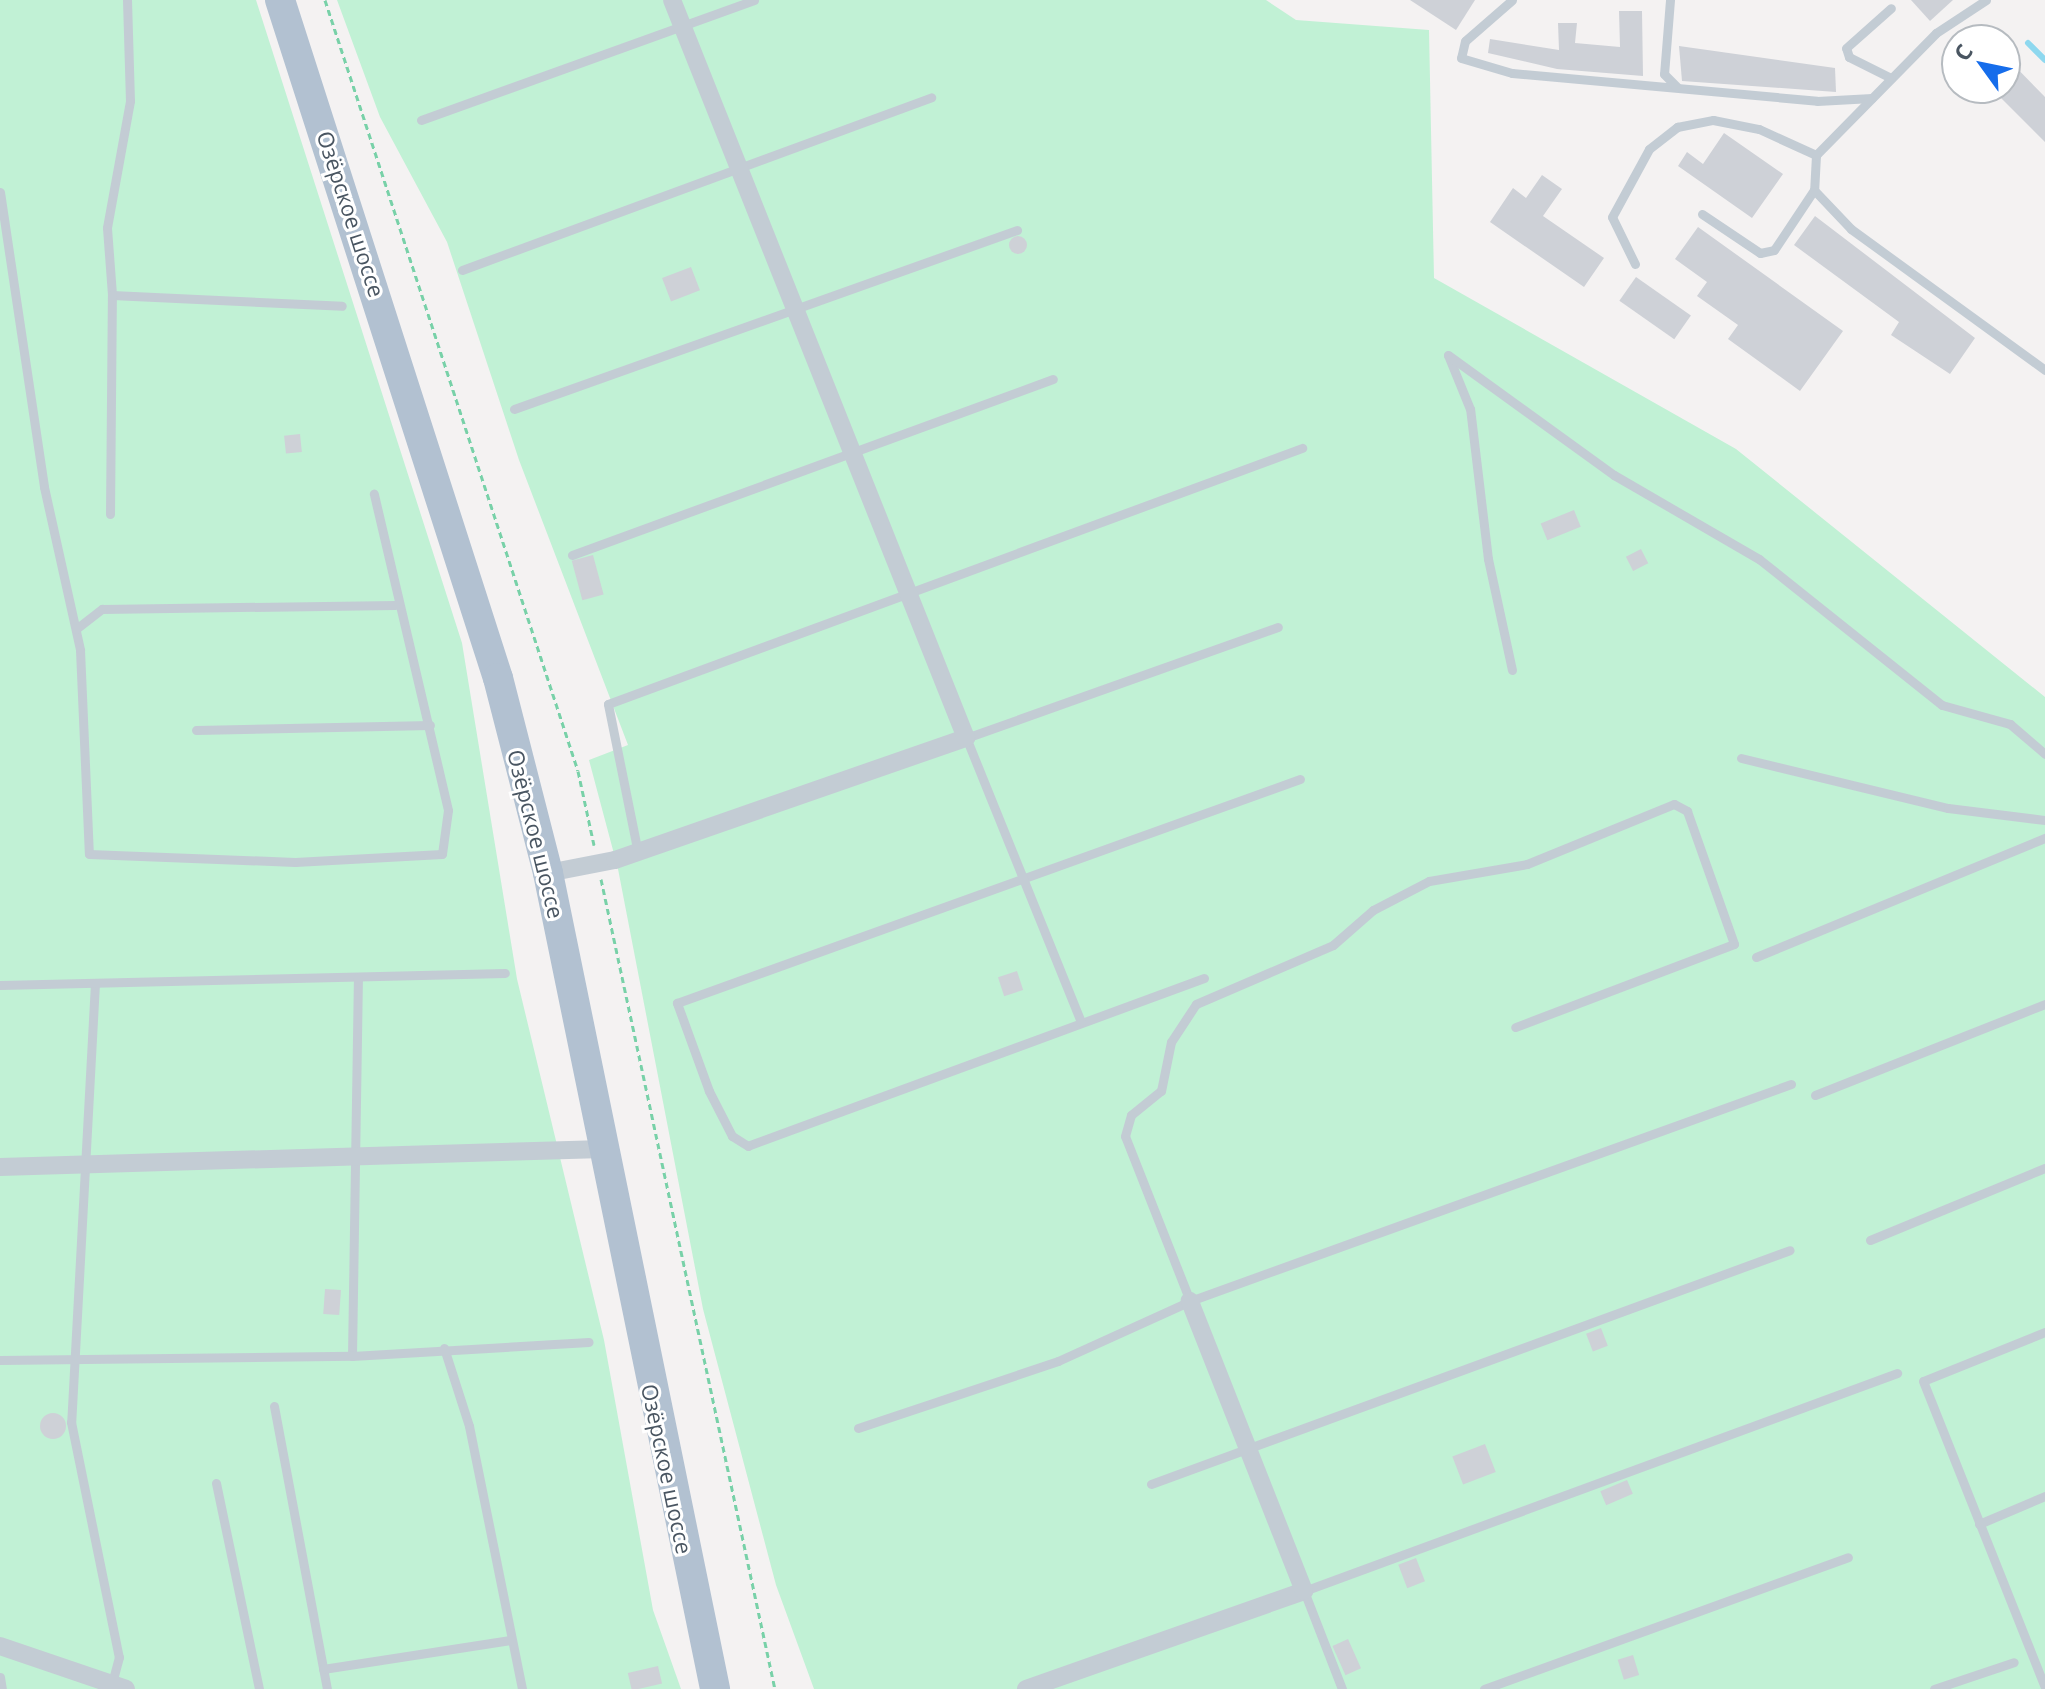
<!DOCTYPE html>
<meta charset="utf-8">
<style>
body{margin:0}
#map{position:relative;width:2045px;height:1689px;overflow:hidden;background:#f4f2f2;font-family:"Open Sans",sans-serif}
div>[style]{position:absolute}
[style*='--x']{left:calc(var(--x)*1px);top:calc(var(--y)*1px);width:calc(var(--w)*1px);rotate:calc(var(--a)*1deg)}
.green>*{inset:0;background:#c1f1d5}
.stream>*{height:6px;margin:-3px;padding:0 3px;transform-origin:3px;border-radius:3px;background:#8ed8ef}
.building>*{inset:0;background:#ced1d7;transform-origin:0 0}
.round{border-radius:50%}
.path>*{height:3px;margin-top:-1.5px;transform-origin:0;background:repeating-linear-gradient(90deg,#78d1a8 0 6px,transparent 0 10px)}
.service>*{height:9px;margin:-4.5px;padding:0 4.5px;transform-origin:4.5px;border-radius:4.5px;background:#c3ccd4}
.minor>*{height:18px;margin:-9px;padding:0 9px;transform-origin:9px;border-radius:9px;background:#c3ccd4}
.primary>*{height:30px;margin:-15px;padding:0 15px;transform-origin:15px;border-radius:15px;background:#b2c1d1}
span{translate:-50% -50%;white-space:nowrap;text-align:center;line-height:1.15;-webkit-text-stroke:6px #fff;paint-order:stroke}
.street-label{font-size:22px;color:#495561}
.north{position:absolute;left:1941px;top:24px;width:80px;height:80px;box-sizing:border-box;background:#fff;border:2px solid #b6bbc0;border-radius:50%;rotate:303deg;font-size:22px;font-weight:700;line-height:32px;text-align:center;color:#495561}
.north::after{content:'';display:block;margin:auto;width:28px;height:36px;background:#166deb;clip-path:polygon(50% 0,100% 100%,50% 72%,0 100%)}
</style>
<div id="map">
<div class="green">
<div style="clip-path:polygon(0 0,256px 0,462px 643px,517px 979px,604px 1340px,653px 1610px,681px 1689px,0 1689px)"></div>
<div style="clip-path:polygon(337px 0,1266px 0,1296px 20px,1429px 30px,1434px 278px,1736px 449px,2045px 697px,2045px 1689px,814px 1689px,776px 1585px,703px 1309px,618px 869px,589px 760px,628px 745px,519px 460px,447px 242px,380px 117px)"></div>
</div>
<div class="stream">
<div style="--x:2028;--y:43;--w:24;--a:45"></div>
</div>
<div class="building">
<div style="clip-path:polygon(1410px 0,1475px 0,1456px 30px)"></div>
<div style="clip-path:polygon(1911px 0,1953px 0,1930px 21px)"></div>
<div style="clip-path:polygon(1619px 11px,1642px 11px,1643px 76px,1557px 69px,1488px 53px,1490px 39px,1559px 50px,1558px 23px,1577px 23px,1575px 43px,1620px 47px)"></div>
<div style="clip-path:polygon(1679px 46px,1835px 68px,1836px 92px,1682px 81px)"></div>
<div style="clip-path:polygon(2005px 56px,2045px 97px,2045px 142px,1991px 88px,2005px 88px)"></div>
<div style="clip-path:polygon(1724px 133px,1783px 174px,1752px 218px,1678px 166px,1687px 152px,1703px 164px)"></div>
<div style="clip-path:polygon(1542px 175px,1562px 189px,1543px 216px,1604px 258px,1584px 287px,1490px 222px,1513px 188px,1526px 198px)"></div>
<div style="clip-path:polygon(1815px 216px,1975px 338px,1950px 374px,1891px 335px,1899px 322px,1794px 245px)"></div>
<div style="clip-path:polygon(1698px 227px,1843px 331px,1800px 391px,1728px 339px,1738px 325px,1697px 296px,1707px 282px,1675px 259px)"></div>
<div class="round" style="left:1009px;top:236px;width:18px;height:18px"></div>
<div style="left:691px;top:267px;width:25px;height:31px;rotate:69deg"></div>
<div style="left:1636px;top:277px;width:67px;height:29px;rotate:35deg"></div>
<div style="left:300px;top:434px;width:18px;height:16px;rotate:84deg"></div>
<div style="left:1574px;top:510px;width:18px;height:36px;rotate:68deg"></div>
<div style="left:1641px;top:549px;width:16px;height:17px;rotate:63deg"></div>
<div style="left:593px;top:555px;width:41px;height:22px;rotate:75deg"></div>
<div style="left:1017px;top:971px;width:20px;height:20px;rotate:72deg"></div>
<div style="left:325px;top:1289px;width:16px;height:25px;rotate:4deg"></div>
<div style="left:1601px;top:1328px;width:19px;height:16px;rotate:69deg"></div>
<div class="round" style="left:40px;top:1413px;width:26px;height:26px"></div>
<div style="left:1485px;top:1444px;width:30px;height:35px;rotate:69deg"></div>
<div style="left:1627px;top:1480px;width:15px;height:29px;rotate:67deg"></div>
<div style="left:1416px;top:1558px;width:25px;height:19px;rotate:69deg"></div>
<div style="left:1348px;top:1639px;width:32px;height:17px;rotate:66deg"></div>
<div style="left:1633px;top:1655px;width:21px;height:16px;rotate:73deg"></div>
<div style="left:658px;top:1666px;width:18px;height:31px;rotate:77deg"></div>
</div>
<div class="path">
<div style="--x:325;--y:0;--w:811;--a:71.83"></div>
<div style="--x:578;--y:771;--w:76;--a:77.8"></div>
<div style="--x:601;--y:879;--w:828;--a:77.88"></div>
</div>
<div class="service">
<div style="--x:127;--y:0;--w:101;--a:88.3"></div>
<div style="--x:130;--y:101;--w:129;--a:100.3"></div>
<div style="--x:107;--y:228;--w:67;--a:85.7"></div>
<div style="--x:112;--y:295;--w:230;--a:2.7"></div>
<div style="--x:1512;--y:0;--w:62;--a:138.9"></div>
<div style="--x:1465;--y:41;--w:17;--a:103"></div>
<div style="--x:1461;--y:58;--w:53;--a:16.4"></div>
<div style="--x:1512;--y:73;--w:306;--a:5.2"></div>
<div style="--x:1817;--y:101;--w:55;--a:-3.1"></div>
<div style="--x:1670;--y:0;--w:74;--a:94.6"></div>
<div style="--x:1664;--y:74;--w:18;--a:45"></div>
<div style="--x:1986;--y:0;--w:60;--a:146.6"></div>
<div style="--x:1936;--y:33;--w:171;--a:134.5"></div>
<div style="--x:1816;--y:155;--w:35;--a:93"></div>
<div style="--x:1814;--y:190;--w:54;--a:46.5"></div>
<div style="--x:1851;--y:229;--w:240;--a:36"></div>
<div style="--x:1891;--y:78;--w:47;--a:-153.4"></div>
<div style="--x:1849;--y:57;--w:9;--a:-108"></div>
<div style="--x:1846;--y:48;--w:60;--a:-41.6"></div>
<div style="--x:421;--y:120;--w:354;--a:-19.8"></div>
<div style="--x:0;--y:192;--w:298;--a:81.5"></div>
<div style="--x:44;--y:487;--w:167;--a:77.5"></div>
<div style="--x:80;--y:650;--w:204;--a:87.5"></div>
<div style="--x:89;--y:854;--w:206;--a:2.2"></div>
<div style="--x:295;--y:862;--w:147;--a:-3.1"></div>
<div style="--x:442;--y:854;--w:44;--a:-82.2"></div>
<div style="--x:448;--y:810;--w:325;--a:-103.2"></div>
<div style="--x:1702;--y:214;--w:70;--a:33.9"></div>
<div style="--x:1760;--y:253;--w:14;--a:-12"></div>
<div style="--x:1774;--y:250;--w:72;--a:-56.3"></div>
<div style="--x:1635;--y:264;--w:52;--a:-116.1"></div>
<div style="--x:1612;--y:217;--w:77;--a:-61.4"></div>
<div style="--x:1649;--y:149;--w:36;--a:-38"></div>
<div style="--x:1677;--y:127;--w:37;--a:-11"></div>
<div style="--x:1713;--y:120;--w:47;--a:11.1"></div>
<div style="--x:1759;--y:129;--w:63;--a:24.5"></div>
<div style="--x:462;--y:270;--w:500;--a:-20.2"></div>
<div style="--x:514;--y:409;--w:534;--a:-19.59"></div>
<div style="--x:110;--y:514;--w:219;--a:-89.5"></div>
<div style="--x:572;--y:555;--w:512;--a:-20.1"></div>
<div style="--x:76;--y:629;--w:33;--a:-38"></div>
<div style="--x:102;--y:609;--w:293;--a:-0.8"></div>
<div style="--x:1512;--y:670;--w:114;--a:-102.2"></div>
<div style="--x:1488;--y:559;--w:151;--a:-96.8"></div>
<div style="--x:1470;--y:409;--w:58;--a:-112.2"></div>
<div style="--x:1448;--y:355;--w:205;--a:35.9"></div>
<div style="--x:1614;--y:475;--w:168;--a:30.1"></div>
<div style="--x:1759;--y:559;--w:234;--a:38.6"></div>
<div style="--x:1942;--y:705;--w:71;--a:15.6"></div>
<div style="--x:2010;--y:724;--w:46;--a:40.6"></div>
<div style="--x:196;--y:730;--w:234;--a:-1.2"></div>
<div style="--x:1741;--y:758;--w:213;--a:13.6"></div>
<div style="--x:1948;--y:808;--w:98;--a:7.1"></div>
<div style="--x:638;--y:853;--w:152;--a:-101.4"></div>
<div style="--x:608;--y:704;--w:740;--a:-20.25"></div>
<div style="--x:1756;--y:957;--w:313;--a:-22.4"></div>
<div style="--x:1204;--y:978;--w:486;--a:159.8"></div>
<div style="--x:748;--y:1146;--w:19;--a:-148"></div>
<div style="--x:732;--y:1136;--w:51;--a:-117.1"></div>
<div style="--x:709;--y:1091;--w:94;--a:-110"></div>
<div style="--x:677;--y:1003;--w:662;--a:-19.78"></div>
<div style="--x:95;--y:983;--w:440;--a:93.1"></div>
<div style="--x:71;--y:1422;--w:240;--a:78.5"></div>
<div style="--x:119;--y:1657;--w:24;--a:105"></div>
<div style="--x:0;--y:985;--w:505;--a:-1.36"></div>
<div style="--x:1081;--y:1022;--w:306;--a:-112"></div>
<div style="--x:966;--y:738;--w:331;--a:-19.6"></div>
<div style="--x:1815;--y:1095;--w:247;--a:-21.6"></div>
<div style="--x:1870;--y:1240;--w:189;--a:-22.4"></div>
<div style="--x:1190;--y:1301;--w:177;--a:-111.5"></div>
<div style="--x:1125;--y:1136;--w:22;--a:-74"></div>
<div style="--x:1131;--y:1115;--w:38;--a:-39"></div>
<div style="--x:1161;--y:1091;--w:50;--a:-78.5"></div>
<div style="--x:1171;--y:1042;--w:45;--a:-56.7"></div>
<div style="--x:1196;--y:1004;--w:149;--a:-23.3"></div>
<div style="--x:1333;--y:945;--w:53;--a:-41.2"></div>
<div style="--x:1373;--y:910;--w:63;--a:-27.4"></div>
<div style="--x:1429;--y:881;--w:99;--a:-9.8"></div>
<div style="--x:1527;--y:864;--w:159;--a:-22.2"></div>
<div style="--x:1674;--y:804;--w:15;--a:28"></div>
<div style="--x:1687;--y:811;--w:141;--a:70.5"></div>
<div style="--x:1734;--y:944;--w:234;--a:159.2"></div>
<div style="--x:2045;--y:1332;--w:131;--a:158.1"></div>
<div style="--x:1923;--y:1381;--w:329;--a:68.3"></div>
<div style="--x:444;--y:1348;--w:82;--a:72.2"></div>
<div style="--x:469;--y:1426;--w:268;--a:78.6"></div>
<div style="--x:352;--y:1356;--w:379;--a:-89.1"></div>
<div style="--x:0;--y:1360;--w:352;--a:-0.7"></div>
<div style="--x:352;--y:1356;--w:237;--a:-3.4"></div>
<div style="--x:274;--y:1406;--w:288;--a:79.4"></div>
<div style="--x:858;--y:1428;--w:211;--a:-18.5"></div>
<div style="--x:1058;--y:1361;--w:145;--a:-24.4"></div>
<div style="--x:1190;--y:1301;--w:639;--a:-19.85"></div>
<div style="--x:216;--y:1483;--w:210;--a:78.2"></div>
<div style="--x:1151;--y:1484;--w:680;--a:-20.11"></div>
<div style="--x:1979;--y:1524;--w:72;--a:-23"></div>
<div style="--x:323;--y:1669;--w:190;--a:-8.8"></div>
<div style="--x:0;--y:1677;--w:12;--a:81"></div>
<div style="--x:1342;--y:1689;--w:105;--a:-111.2"></div>
<div style="--x:1304;--y:1591;--w:632;--a:-20.18"></div>
<div style="--x:1484;--y:1689;--w:387;--a:-19.9"></div>
<div style="--x:1934;--y:1689;--w:84;--a:-18.6"></div>
</div>
<div class="minor">
<div style="--x:548;--y:873;--w:68;--a:-11"></div>
<div style="--x:615;--y:860;--w:372;--a:-19.2"></div>
<div style="--x:966;--y:738;--w:794;--a:-111.72"></div>
<div style="--x:0;--y:1167;--w:604;--a:-1.71"></div>
<div style="--x:0;--y:1646;--w:133;--a:18.8"></div>
<div style="--x:1026;--y:1689;--w:295;--a:-19.4"></div>
<div style="--x:1304;--y:1591;--w:312;--a:-111.5"></div>
</div>
<div class="primary">
<div style="--x:280;--y:0;--w:712;--a:72.18"></div>
<div style="--x:498;--y:678;--w:201;--a:75.6"></div>
<div style="--x:548;--y:873;--w:833;--a:78.43"></div>
</div>
<div class="street-label">
<span style="left:351px;top:214px;rotate:72deg">Озёрское шоссе</span>
<span style="left:536px;top:834px;rotate:76deg">Озёрское шоссе</span>
<span style="left:667px;top:1469px;rotate:78deg">Озёрское шоссе</span>
</div>
<div class="north">С</div>
</div>
